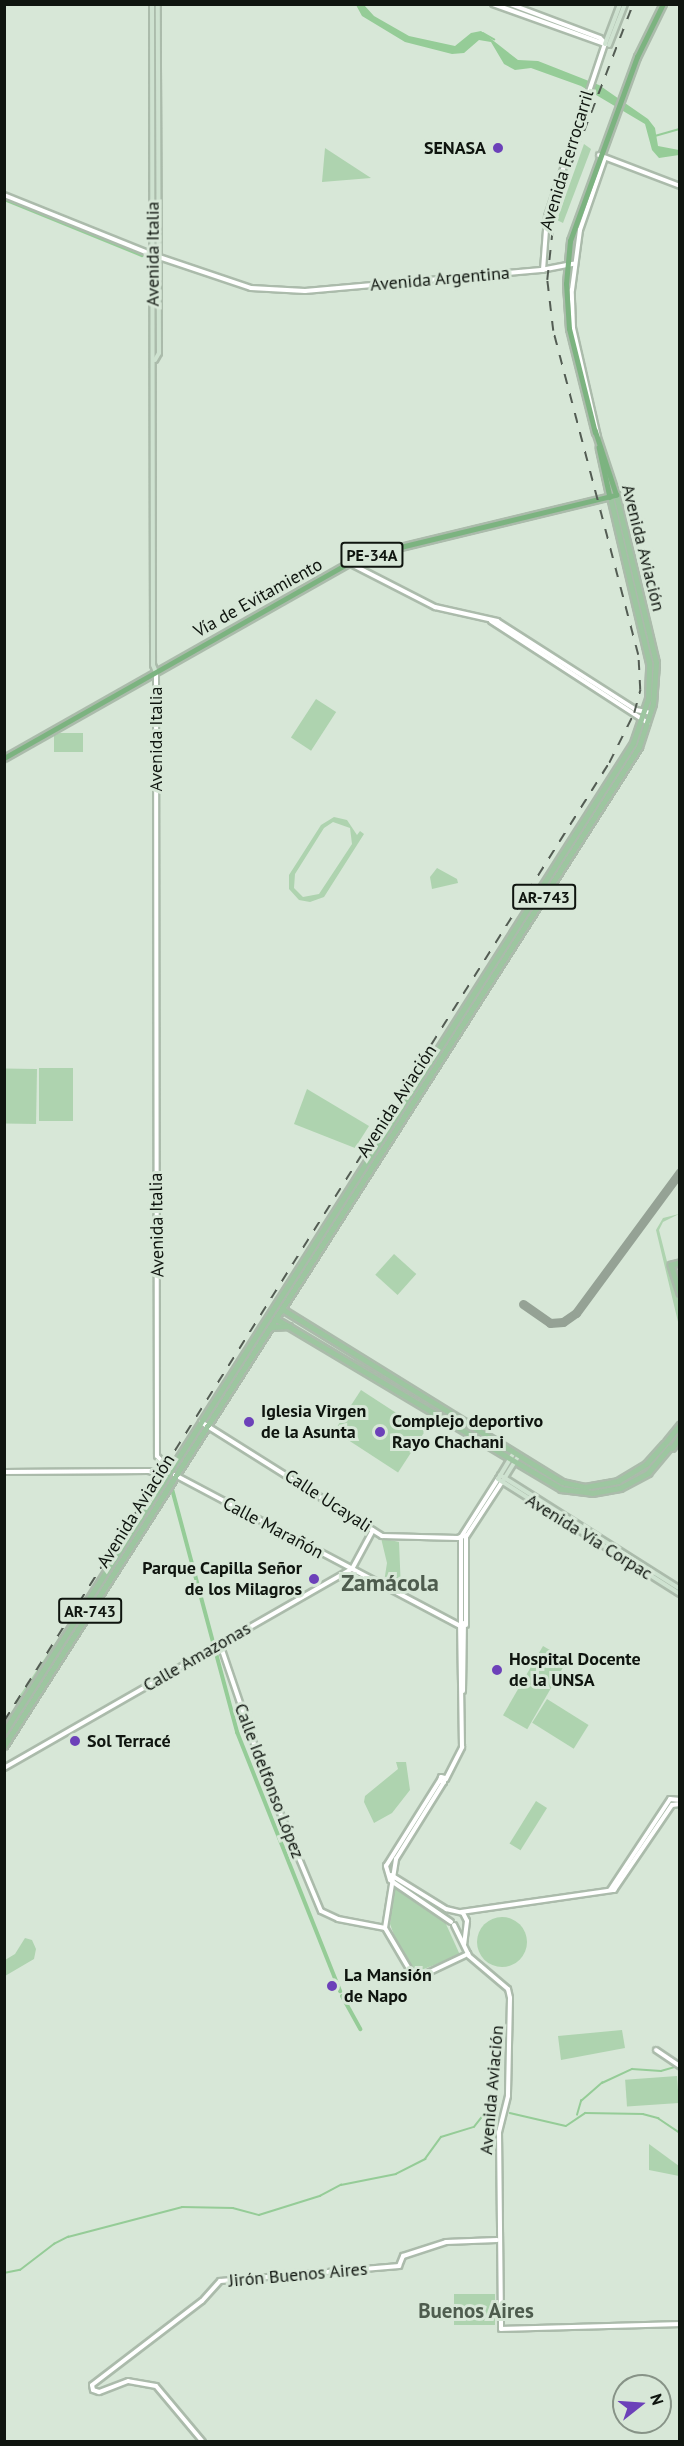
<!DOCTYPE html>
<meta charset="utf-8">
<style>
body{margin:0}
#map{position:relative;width:684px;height:2446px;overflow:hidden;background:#d7e7d7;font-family:"PT Sans",sans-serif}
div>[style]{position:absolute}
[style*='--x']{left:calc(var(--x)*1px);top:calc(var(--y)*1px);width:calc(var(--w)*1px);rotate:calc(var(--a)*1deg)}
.green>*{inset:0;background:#aed3af;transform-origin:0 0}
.round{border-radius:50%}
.water>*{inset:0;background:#95cc97}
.stream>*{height:1.5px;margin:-0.75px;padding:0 0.75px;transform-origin:0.75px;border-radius:0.75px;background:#95cc97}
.canal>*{height:4px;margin:-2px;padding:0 2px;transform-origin:2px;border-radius:2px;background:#95cc97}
.taxiway>*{height:9px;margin:-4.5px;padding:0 4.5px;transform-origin:4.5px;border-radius:4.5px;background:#95a295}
.roads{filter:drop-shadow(2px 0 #abbbab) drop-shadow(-2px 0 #abbbab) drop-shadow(0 2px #abbbab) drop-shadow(0 -2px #abbbab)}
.tertiary>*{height:4px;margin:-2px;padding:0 2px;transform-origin:2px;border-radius:2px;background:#fff}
.secondary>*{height:4px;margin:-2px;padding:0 2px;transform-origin:2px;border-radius:2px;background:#cee2d0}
.primary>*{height:4.5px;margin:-2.25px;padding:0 2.25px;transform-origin:2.25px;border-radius:2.25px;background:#9dc6a0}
.trunk>*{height:4.5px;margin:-2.25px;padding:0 2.25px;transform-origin:2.25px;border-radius:2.25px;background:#7cb380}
.rail>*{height:1.5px;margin-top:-0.75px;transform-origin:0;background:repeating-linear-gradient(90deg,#535c53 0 10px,transparent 0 20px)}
.dots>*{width:16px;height:16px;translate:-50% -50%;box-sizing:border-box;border:3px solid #d7e7d7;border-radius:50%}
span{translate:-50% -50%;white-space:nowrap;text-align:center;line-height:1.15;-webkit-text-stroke:6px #d7e7d7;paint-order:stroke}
.shield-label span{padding:2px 4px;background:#d7e7d7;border:2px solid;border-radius:4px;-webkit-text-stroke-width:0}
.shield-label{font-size:16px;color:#0f150f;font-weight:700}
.poi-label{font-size:18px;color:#0f150f;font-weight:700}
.right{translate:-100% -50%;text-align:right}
.left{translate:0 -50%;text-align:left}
.street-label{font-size:18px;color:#0f150f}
.quarter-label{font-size:21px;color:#4e5c4e;font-weight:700}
.district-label{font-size:24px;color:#4e5c4e;font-weight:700}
.frame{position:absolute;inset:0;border:6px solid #0f150f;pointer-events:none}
.north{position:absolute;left:612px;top:2374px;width:60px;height:60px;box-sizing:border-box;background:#d7e7d7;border:2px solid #879387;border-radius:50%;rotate:73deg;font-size:16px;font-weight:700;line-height:24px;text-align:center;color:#0f150f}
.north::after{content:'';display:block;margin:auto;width:21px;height:27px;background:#6c41b9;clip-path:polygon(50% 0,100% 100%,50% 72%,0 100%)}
</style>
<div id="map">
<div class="green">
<div style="clip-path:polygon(584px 144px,591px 149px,563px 223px,557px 220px)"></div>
<div style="clip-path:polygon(325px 148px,371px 178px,322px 182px)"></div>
<div style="left:316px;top:699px;width:24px;height:46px;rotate:33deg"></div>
<div style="clip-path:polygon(641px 729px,644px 731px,638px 746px,527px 917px)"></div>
<div style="clip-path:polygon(60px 733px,83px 733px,83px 752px,54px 752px,54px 735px)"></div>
<div style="clip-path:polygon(evenodd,334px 817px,347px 820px,357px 835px,360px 831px,364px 834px,324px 897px,310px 902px,299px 900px,289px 889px,289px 875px,321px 825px,334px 817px,333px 822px,350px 828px,352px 844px,319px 894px,303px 897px,294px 888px,295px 874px,324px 828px,333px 822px)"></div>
<div style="clip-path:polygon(437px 868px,457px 879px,458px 883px,432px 889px,430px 877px)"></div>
<div style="clip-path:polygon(523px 923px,523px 926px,388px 1132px,520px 924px)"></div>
<div style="left:39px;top:1068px;width:34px;height:53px"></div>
<div style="left:37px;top:1069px;width:55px;height:32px;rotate:91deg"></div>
<div style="clip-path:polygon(307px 1089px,369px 1126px,355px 1148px,294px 1124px)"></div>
<div style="clip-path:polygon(679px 1214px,663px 1222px,659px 1230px,675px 1293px,679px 1297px,679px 1326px,656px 1230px,663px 1218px)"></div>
<div style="left:394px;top:1254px;width:30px;height:28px;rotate:42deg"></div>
<div style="clip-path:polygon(355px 1358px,509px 1454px,508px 1456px,354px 1361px)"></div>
<div style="left:361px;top:1390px;width:76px;height:49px;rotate:33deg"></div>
<div style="left:165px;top:1480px;width:4px;height:268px;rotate:34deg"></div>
<div style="clip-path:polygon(381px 1538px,399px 1542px,401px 1590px,384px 1582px,387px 1563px)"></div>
<div style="left:543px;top:1646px;width:28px;height:80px;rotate:30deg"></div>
<div style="left:547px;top:1699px;width:49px;height:28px;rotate:32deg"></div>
<div style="clip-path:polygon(396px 1762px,406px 1762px,410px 1790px,392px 1813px,374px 1823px,364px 1802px,365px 1796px,398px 1769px)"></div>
<div style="left:536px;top:1801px;width:13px;height:50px;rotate:32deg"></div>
<div style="clip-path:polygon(399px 1888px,441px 1913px,460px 1955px,416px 1972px,398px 1946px,390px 1924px,393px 1890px)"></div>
<div class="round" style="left:477px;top:1917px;width:50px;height:50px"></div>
<div style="clip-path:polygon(25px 1938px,32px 1940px,36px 1949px,34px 1959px,5px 1976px,5px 1960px,15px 1954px)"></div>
<div style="clip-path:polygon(622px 2030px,625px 2048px,561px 2060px,558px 2036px)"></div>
<div style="left:677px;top:2076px;width:27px;height:52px;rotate:86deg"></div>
<div style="clip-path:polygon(649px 2144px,679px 2166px,679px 2176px,649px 2170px)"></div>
<div style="left:495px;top:2294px;width:31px;height:41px;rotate:90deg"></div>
</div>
<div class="water">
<div style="clip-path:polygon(356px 5px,364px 5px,374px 16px,409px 36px,455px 46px,471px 33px,481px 31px,518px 60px,538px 61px,599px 85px,648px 119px,655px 128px,658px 146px,679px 150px,679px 155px,659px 158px,652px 150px,645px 124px,581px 86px,531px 68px,515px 70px,504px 64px,491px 42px,479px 40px,464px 53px,452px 54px,405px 42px,362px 16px)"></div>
</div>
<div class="stream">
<div style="--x:483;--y:33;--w:13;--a:29"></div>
<div style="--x:655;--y:136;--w:26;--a:-16"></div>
<div style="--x:510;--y:2113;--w:57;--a:13.1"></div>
<div style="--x:566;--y:2126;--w:23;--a:-34"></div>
<div style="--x:585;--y:2113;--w:58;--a:1"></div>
<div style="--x:643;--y:2114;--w:16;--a:15"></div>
<div style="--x:658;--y:2118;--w:27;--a:34"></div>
<div style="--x:577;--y:2115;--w:15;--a:-74"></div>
<div style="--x:581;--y:2101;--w:28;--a:-41"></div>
<div style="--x:602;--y:2083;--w:33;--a:-25"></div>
<div style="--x:632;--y:2069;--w:29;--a:4"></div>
<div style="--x:661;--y:2071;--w:19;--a:-16"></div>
<div style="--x:4;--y:2273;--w:16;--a:-11"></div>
<div style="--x:20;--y:2270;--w:43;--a:-37.4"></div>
<div style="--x:54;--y:2244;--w:16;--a:-27"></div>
<div style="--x:68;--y:2237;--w:118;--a:-14.7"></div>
<div style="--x:182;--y:2207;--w:51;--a:1.1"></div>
<div style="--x:233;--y:2208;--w:27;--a:15"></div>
<div style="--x:259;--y:2215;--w:64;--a:-17.3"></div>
<div style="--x:320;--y:2196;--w:24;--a:-28"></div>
<div style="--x:341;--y:2185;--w:56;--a:-11.3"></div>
<div style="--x:396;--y:2174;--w:33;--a:-27"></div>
<div style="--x:425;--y:2159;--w:27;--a:-54"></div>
<div style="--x:441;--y:2137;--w:34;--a:-17"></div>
<div style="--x:474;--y:2127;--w:23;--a:-52"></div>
<div style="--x:488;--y:2109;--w:10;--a:-6"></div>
</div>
<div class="canal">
<div style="--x:4;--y:199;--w:149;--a:22.1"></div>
<div style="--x:172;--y:1489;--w:252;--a:75"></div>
<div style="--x:237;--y:1732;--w:279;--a:68.3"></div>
<div style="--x:342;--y:1996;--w:38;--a:61"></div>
</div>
<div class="taxiway">
<div style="--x:523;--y:1304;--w:33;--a:35"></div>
<div style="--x:550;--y:1323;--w:13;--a:-4"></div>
<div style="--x:563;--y:1322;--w:16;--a:-35"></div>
<div style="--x:576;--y:1313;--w:175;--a:-53.6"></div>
</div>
<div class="roads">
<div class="tertiary">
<div style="--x:493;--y:4;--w:119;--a:19.7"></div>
<div style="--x:510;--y:4;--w:96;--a:20.7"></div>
<div style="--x:600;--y:38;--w:7;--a:45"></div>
<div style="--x:599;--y:155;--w:87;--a:20.9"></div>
<div style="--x:4;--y:195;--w:161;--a:21.9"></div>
<div style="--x:153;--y:255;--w:103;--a:18.6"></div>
<div style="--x:251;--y:288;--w:54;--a:3.2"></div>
<div style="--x:305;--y:291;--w:237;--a:-5.1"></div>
<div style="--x:541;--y:270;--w:33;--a:-11"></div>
<div style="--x:543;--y:270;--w:53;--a:-85.7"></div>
<div style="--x:547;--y:217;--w:182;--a:-71.5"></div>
<div style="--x:598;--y:437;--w:112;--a:-102.9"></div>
<div style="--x:573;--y:328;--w:38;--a:-92"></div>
<div style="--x:572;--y:290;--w:61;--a:-82.4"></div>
<div style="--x:580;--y:230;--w:76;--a:-70.9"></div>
<div style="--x:349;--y:563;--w:97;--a:27.1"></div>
<div style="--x:435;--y:607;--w:64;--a:12.7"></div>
<div style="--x:497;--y:621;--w:165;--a:32.6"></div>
<div style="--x:636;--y:710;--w:15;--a:11"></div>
<div style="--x:491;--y:621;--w:187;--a:33"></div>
<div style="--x:156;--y:672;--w:784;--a:89.93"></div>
<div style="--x:157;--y:1456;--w:19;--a:47"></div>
<div style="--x:201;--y:1422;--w:214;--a:32.2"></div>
<div style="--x:382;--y:1536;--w:76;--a:1.5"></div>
<div style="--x:458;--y:1538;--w:9;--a:-18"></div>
<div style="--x:4;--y:1472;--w:145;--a:-0.4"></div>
<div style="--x:149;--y:1471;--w:18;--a:16"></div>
<div style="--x:175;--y:1475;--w:323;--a:27.9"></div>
<div style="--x:461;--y:1624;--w:87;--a:-90"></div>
<div style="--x:461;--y:1537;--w:69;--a:-57.5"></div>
<div style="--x:466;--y:1625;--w:88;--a:-90"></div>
<div style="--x:466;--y:1537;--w:66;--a:-56.8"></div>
<div style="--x:220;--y:1644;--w:143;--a:71.2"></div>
<div style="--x:266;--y:1779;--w:143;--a:67.4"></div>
<div style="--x:321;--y:1911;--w:19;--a:25"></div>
<div style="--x:338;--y:1919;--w:48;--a:10.8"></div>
<div style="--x:463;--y:1691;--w:68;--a:-89.2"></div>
<div style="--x:4;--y:1768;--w:401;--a:-29.8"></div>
<div style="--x:352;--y:1569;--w:44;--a:-61.7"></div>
<div style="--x:441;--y:1777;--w:4;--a:14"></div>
<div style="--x:445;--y:1778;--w:4;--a:104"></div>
<div style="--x:444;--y:1782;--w:4;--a:-166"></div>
<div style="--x:440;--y:1781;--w:4;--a:-76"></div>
<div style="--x:446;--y:1779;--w:36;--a:-63"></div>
<div style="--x:462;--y:1747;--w:122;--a:-90.9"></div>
<div style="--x:391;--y:1875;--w:65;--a:31.7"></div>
<div style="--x:446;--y:1909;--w:17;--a:13"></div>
<div style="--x:463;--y:1913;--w:9;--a:63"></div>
<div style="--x:467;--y:1921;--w:23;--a:97"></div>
<div style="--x:390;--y:1880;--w:15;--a:-106"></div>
<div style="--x:386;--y:1866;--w:102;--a:-57.9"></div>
<div style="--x:390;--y:1880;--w:74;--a:34.5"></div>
<div style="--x:610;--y:1890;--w:109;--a:-56.6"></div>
<div style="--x:670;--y:1799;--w:10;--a:6"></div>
<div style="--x:461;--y:1912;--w:155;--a:-8.2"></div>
<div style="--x:614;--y:1890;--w:103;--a:-55.7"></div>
<div style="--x:672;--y:1805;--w:8;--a:-7"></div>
<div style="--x:454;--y:1925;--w:34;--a:64"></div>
<div style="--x:469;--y:1956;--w:51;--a:40.2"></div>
<div style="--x:508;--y:1989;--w:9;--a:77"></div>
<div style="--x:510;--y:1998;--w:98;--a:91.2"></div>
<div style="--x:508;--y:2096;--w:37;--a:104"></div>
<div style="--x:499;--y:2132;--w:197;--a:89.4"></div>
<div style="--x:501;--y:2329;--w:179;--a:-1.6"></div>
<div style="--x:385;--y:1928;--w:70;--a:-80.9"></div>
<div style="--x:396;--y:1859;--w:91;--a:-58.1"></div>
<div style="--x:385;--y:1928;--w:59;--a:59.5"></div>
<div style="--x:415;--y:1979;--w:59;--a:-25.3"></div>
<div style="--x:656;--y:2050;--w:29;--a:34"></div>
<div style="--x:203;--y:2442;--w:73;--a:-130"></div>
<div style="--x:156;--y:2386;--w:28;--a:-170"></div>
<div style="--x:128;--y:2381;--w:31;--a:159"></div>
<div style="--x:99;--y:2392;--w:6;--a:-162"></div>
<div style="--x:93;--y:2390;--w:5;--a:-101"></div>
<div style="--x:92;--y:2385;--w:138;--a:-37.4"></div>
<div style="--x:202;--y:2301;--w:27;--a:-48"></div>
<div style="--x:220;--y:2281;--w:180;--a:-4.8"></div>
<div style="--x:399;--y:2266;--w:11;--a:-68"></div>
<div style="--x:403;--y:2256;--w:45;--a:-18"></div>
<div style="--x:446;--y:2242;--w:51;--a:-2.2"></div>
</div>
<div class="secondary">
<div style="--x:152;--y:4;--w:661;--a:89.91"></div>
<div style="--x:153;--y:665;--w:8;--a:67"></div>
<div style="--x:605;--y:44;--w:43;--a:-69.4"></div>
<div style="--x:609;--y:45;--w:44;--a:-68.7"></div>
<div style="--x:155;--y:360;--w:8;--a:-60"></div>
<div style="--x:159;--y:353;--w:348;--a:-90.2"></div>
<div style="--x:513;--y:1454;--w:29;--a:121"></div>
<div style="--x:498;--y:1479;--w:215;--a:32.3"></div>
<div style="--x:500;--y:1475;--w:213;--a:32.3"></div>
<div style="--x:504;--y:1479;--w:26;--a:-58"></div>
</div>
<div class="primary">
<div style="--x:680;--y:1263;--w:9;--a:167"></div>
<div style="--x:671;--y:1265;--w:29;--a:72"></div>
<div style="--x:284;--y:1310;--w:327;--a:31.7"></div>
<div style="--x:562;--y:1482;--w:24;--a:12"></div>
<div style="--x:585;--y:1487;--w:34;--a:-10"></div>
<div style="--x:618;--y:1481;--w:33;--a:-31"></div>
<div style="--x:646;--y:1464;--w:27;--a:-48"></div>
<div style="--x:278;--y:1320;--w:330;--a:30.8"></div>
<div style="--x:561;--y:1489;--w:31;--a:7"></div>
<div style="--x:592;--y:1493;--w:28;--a:-10"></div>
<div style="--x:620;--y:1488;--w:32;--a:-28"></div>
<div style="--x:648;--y:1473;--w:33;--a:-50"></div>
<div style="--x:271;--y:1327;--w:18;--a:-3"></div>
<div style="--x:666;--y:1442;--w:22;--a:-51"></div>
<div style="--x:672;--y:1448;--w:14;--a:-56"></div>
<div style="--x:4;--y:1732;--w:1172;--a:-57.54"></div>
<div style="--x:633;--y:743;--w:46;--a:-71.2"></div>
<div style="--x:648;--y:699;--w:36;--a:-88"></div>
<div style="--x:649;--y:663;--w:171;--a:-103.2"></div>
<div style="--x:4;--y:1746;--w:1184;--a:-57.56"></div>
<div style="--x:639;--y:747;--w:45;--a:-72"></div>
<div style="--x:653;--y:704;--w:41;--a:-85.8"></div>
<div style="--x:656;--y:663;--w:173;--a:-103.4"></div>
</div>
<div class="trunk">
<div style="--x:595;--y:433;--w:107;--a:-104"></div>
<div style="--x:569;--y:329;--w:45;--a:-93.8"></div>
<div style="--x:566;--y:284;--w:43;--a:-84.7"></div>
<div style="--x:570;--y:241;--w:196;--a:-70"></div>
<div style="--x:637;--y:57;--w:59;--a:-63.9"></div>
<div style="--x:599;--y:447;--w:51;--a:77.6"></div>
<div style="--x:4;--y:758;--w:396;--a:-29.5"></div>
<div style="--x:349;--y:563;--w:41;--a:-18.4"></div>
<div style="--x:388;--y:550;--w:235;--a:-13.6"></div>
<div style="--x:616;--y:495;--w:67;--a:-108.2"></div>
</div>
</div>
<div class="rail">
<div style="--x:4;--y:1721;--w:1133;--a:-57.73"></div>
<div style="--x:609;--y:763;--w:56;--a:-63.4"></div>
<div style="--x:634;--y:713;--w:24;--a:-75"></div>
<div style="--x:640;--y:690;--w:35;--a:-93"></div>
<div style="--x:638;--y:655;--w:335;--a:-104.7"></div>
<div style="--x:553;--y:331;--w:51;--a:-96.7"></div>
<div style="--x:547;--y:280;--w:74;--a:-83.8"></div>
<div style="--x:555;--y:206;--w:217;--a:-68.9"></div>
</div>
<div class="dots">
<div style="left:498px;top:148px;background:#6c41b9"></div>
<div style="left:249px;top:1422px;background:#6c41b9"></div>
<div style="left:380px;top:1432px;background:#6c41b9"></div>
<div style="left:314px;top:1579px;background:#6c41b9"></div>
<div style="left:497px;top:1670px;background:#6c41b9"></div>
<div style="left:75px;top:1741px;background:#6c41b9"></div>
<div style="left:332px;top:1986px;background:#6c41b9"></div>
</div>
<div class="shield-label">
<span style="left:372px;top:555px">PE-34A</span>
<span style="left:544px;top:897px">AR-743</span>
<span style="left:90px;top:1611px">AR-743</span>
</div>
<div class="poi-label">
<span class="right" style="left:486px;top:148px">SENASA</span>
<span class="left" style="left:261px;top:1422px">Iglesia Virgen<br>de la Asunta</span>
<span class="left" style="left:392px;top:1432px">Complejo deportivo<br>Rayo Chachani</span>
<span class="right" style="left:302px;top:1579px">Parque Capilla Señor<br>de los Milagros</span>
<span class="left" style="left:509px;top:1670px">Hospital Docente<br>de la UNSA</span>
<span class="left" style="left:87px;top:1741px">Sol Terracé</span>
<span class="left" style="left:344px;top:1986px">La Mansión<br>de Napo</span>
</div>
<div class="street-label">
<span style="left:567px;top:160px;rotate:-73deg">Avenida Ferrocarril</span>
<span style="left:153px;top:254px;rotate:-90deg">Avenida Italia</span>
<span style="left:440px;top:279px;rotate:-5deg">Avenida Argentina</span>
<span style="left:643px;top:548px;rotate:76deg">Avenida Aviación</span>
<span style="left:258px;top:598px;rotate:-29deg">Vía de Evitamiento</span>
<span style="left:156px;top:739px;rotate:-90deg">Avenida Italia</span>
<span style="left:397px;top:1101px;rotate:-57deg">Avenida Aviación</span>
<span style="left:157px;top:1225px;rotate:-91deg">Avenida Italia</span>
<span style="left:328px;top:1501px;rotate:33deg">Calle Ucayali</span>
<span style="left:136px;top:1511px;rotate:-58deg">Avenida Aviación</span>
<span style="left:273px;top:1528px;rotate:28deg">Calle Marañón</span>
<span style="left:589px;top:1537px;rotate:32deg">Avenida Vía Corpac</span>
<span style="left:197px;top:1657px;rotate:-30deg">Calle Amazonas</span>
<span style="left:269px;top:1781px;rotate:69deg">Calle Idelfonso López</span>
<span style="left:492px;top:2090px;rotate:-85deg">Avenida Aviación</span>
<span style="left:298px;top:2275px;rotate:-5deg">Jirón Buenos Aires</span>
</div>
<div class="quarter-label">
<span style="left:476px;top:2311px">Buenos Aires</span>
</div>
<div class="district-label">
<span style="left:390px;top:1583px">Zamácola</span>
</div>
<div class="frame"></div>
<div class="north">N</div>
</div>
